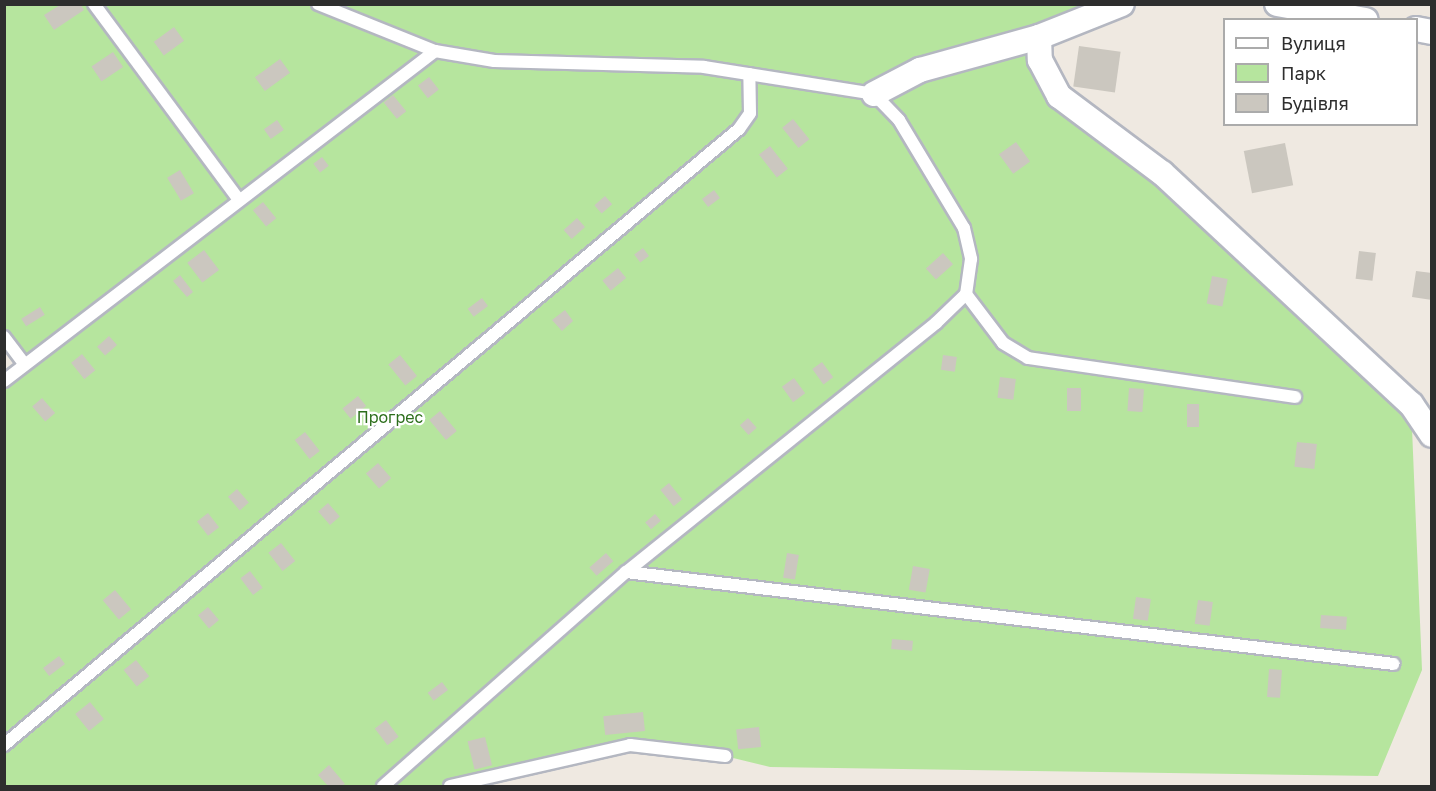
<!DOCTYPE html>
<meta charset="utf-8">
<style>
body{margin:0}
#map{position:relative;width:1436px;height:791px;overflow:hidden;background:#efe9e1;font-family:"Golos Text",sans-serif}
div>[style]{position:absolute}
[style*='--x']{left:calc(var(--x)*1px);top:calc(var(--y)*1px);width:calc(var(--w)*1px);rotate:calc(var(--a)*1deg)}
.green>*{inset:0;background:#b6e59e}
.building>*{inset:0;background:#cbc7bf;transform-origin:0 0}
.roads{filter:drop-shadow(2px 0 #b4b7c1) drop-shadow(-2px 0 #b4b7c1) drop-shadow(0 2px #b4b7c1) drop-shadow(0 -2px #b4b7c1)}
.service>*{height:12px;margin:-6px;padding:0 6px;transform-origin:6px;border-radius:6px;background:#fff}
.minor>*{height:24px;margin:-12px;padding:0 12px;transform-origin:12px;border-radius:12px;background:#fff}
span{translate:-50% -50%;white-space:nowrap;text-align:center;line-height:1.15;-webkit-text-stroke:4.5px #fff;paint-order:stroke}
.park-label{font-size:16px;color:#2c6e1b}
.frame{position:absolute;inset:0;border:6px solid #2e2e2e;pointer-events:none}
.legend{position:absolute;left:1223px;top:18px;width:195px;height:108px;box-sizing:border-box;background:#fff;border:2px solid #ababab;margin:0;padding:8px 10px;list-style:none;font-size:18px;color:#2e2e2e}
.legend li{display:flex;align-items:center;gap:12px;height:30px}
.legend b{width:30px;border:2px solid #ababab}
</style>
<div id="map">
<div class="green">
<div style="clip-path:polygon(5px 5px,1122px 5px,1039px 37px,1059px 96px,1411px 404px,1422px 670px,1378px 776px,770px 767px,725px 756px,630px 745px,450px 786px,5px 786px,4px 381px,24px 364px,5px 337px)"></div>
</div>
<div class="building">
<div style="clip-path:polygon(60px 5px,81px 5px,84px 10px,54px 30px,44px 15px)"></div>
<div style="left:174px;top:27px;width:17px;height:25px;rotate:54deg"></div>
<div style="left:1079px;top:46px;width:42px;height:41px;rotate:8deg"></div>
<div style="left:113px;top:52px;width:18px;height:26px;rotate:56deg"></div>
<div style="left:280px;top:59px;width:17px;height:31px;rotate:54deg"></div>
<div style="left:429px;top:77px;width:16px;height:14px;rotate:52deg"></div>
<div style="left:393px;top:95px;width:21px;height:12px;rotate:51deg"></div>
<div style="left:793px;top:119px;width:26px;height:14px;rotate:51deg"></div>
<div style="left:277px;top:120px;width:12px;height:16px;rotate:55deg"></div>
<div style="left:1016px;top:142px;width:24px;height:21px;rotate:54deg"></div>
<div style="left:1285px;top:143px;width:43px;height:42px;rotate:79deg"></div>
<div style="left:770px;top:146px;width:29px;height:14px;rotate:52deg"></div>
<div style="left:322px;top:157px;width:11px;height:11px;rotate:52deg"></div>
<div style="left:180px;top:170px;width:27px;height:15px;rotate:59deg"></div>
<div style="left:714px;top:190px;width:10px;height:15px;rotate:53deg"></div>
<div style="left:605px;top:196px;width:11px;height:14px;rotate:49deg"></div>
<div style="left:263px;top:202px;width:21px;height:13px;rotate:51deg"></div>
<div style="left:577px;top:218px;width:12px;height:18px;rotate:48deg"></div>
<div style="left:643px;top:248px;width:10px;height:11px;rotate:53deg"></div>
<div style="left:204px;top:250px;width:25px;height:21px;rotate:53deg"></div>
<div style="left:1359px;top:251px;width:17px;height:28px;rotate:7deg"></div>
<div style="left:943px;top:253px;width:15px;height:23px;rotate:48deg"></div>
<div style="left:618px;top:268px;width:13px;height:20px;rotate:51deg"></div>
<div style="clip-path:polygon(1416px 271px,1432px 273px,1432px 300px,1412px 297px)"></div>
<div style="clip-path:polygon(180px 275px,193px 292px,187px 297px,173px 281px)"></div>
<div style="left:1212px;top:276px;width:16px;height:28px;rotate:11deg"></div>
<div style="left:482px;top:298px;width:10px;height:18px;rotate:53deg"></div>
<div style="left:40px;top:307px;width:9px;height:22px;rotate:58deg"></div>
<div style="clip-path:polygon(565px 310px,573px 321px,562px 331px,552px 320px)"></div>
<div style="left:109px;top:336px;width:12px;height:16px;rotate:48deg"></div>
<div style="left:82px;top:354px;width:21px;height:14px;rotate:51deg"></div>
<div style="left:400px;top:355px;width:27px;height:15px;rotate:51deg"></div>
<div style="left:943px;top:355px;width:14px;height:15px;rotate:8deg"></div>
<div style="left:822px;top:362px;width:19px;height:12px;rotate:54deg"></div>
<div style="left:1000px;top:377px;width:16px;height:21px;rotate:7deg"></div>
<div style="left:794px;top:378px;width:19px;height:15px;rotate:54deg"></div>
<div style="left:1067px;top:388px;width:14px;height:23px"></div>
<div style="left:1129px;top:388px;width:15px;height:23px;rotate:4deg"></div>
<div style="left:358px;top:396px;width:13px;height:20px;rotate:51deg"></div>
<div style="left:42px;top:398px;width:20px;height:13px;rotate:49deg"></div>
<div style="left:1187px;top:404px;width:12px;height:23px"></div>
<div style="left:440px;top:411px;width:26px;height:14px;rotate:50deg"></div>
<div style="left:748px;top:418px;width:13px;height:11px;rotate:48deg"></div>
<div style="left:305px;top:432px;width:24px;height:13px;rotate:52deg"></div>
<div style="left:1297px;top:442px;width:20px;height:25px;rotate:6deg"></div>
<div style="left:378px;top:463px;width:20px;height:16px;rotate:49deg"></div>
<div style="left:669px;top:483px;width:21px;height:11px;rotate:51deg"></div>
<div style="left:237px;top:489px;width:18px;height:12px;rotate:49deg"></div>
<div style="left:328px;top:503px;width:18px;height:13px;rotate:49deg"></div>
<div style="left:208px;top:513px;width:18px;height:14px;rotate:52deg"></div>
<div style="left:655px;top:514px;width:9px;height:13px;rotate:49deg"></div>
<div style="left:281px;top:543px;width:23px;height:16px;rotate:52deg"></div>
<div style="left:606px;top:553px;width:11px;height:22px;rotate:49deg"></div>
<div style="left:787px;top:553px;width:12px;height:25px;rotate:9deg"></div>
<div style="left:913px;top:566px;width:17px;height:24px;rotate:10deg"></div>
<div style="left:250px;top:571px;width:21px;height:12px;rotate:53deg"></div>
<div style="left:115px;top:590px;width:25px;height:16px;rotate:50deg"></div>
<div style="left:1136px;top:597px;width:15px;height:22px;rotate:8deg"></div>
<div style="left:1198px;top:600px;width:15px;height:24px;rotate:8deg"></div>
<div style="left:208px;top:607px;width:17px;height:13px;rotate:50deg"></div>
<div style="left:1321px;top:615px;width:26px;height:13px;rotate:4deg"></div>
<div style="left:892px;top:639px;width:21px;height:10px;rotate:5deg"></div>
<div style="left:59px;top:656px;width:10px;height:20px;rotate:53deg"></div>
<div style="left:136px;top:660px;width:21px;height:16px;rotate:51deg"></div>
<div style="left:1269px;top:669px;width:13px;height:28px;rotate:4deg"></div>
<div style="left:442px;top:682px;width:10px;height:18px;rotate:53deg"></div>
<div style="left:90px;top:702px;width:22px;height:19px;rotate:51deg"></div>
<div style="left:643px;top:712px;width:19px;height:40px;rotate:84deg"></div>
<div style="left:386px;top:720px;width:21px;height:14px;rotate:53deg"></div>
<div style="left:759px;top:727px;width:20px;height:23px;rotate:84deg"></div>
<div style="left:485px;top:737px;width:29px;height:18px;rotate:76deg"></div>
<div style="clip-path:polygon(329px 765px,345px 784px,341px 786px,328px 786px,318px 775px)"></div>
</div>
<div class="roads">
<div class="service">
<div style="--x:94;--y:4;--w:244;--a:53.5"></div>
<div style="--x:318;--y:4;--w:126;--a:21.9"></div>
<div style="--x:435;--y:51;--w:60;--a:9.6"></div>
<div style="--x:494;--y:61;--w:210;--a:1.6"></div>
<div style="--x:704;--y:67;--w:172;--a:9"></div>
<div style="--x:874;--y:94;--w:36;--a:46"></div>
<div style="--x:899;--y:120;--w:126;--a:59"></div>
<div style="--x:964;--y:228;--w:32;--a:77"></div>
<div style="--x:971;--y:259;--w:35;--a:98"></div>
<div style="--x:966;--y:294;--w:42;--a:136"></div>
<div style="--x:936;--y:323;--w:398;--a:141.2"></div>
<div style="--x:626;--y:572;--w:324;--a:138.6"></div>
<div style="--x:966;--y:294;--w:61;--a:52.9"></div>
<div style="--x:1003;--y:343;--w:29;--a:31"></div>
<div style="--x:1028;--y:358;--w:270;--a:8.3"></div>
<div style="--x:4;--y:337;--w:34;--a:53"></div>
<div style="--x:4;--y:381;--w:543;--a:-37.44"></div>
<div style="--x:626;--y:572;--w:773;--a:6.83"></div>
<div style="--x:4;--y:745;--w:959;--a:-39.97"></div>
<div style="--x:739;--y:129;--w:19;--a:-55"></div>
<div style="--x:750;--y:113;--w:39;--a:-91"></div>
<div style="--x:450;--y:786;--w:185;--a:-12.8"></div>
<div style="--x:630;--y:745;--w:96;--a:6.6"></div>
</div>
<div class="minor">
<div style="--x:1277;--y:4;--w:90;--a:10.2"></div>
<div style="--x:1416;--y:29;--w:16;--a:11"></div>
<div style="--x:1039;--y:37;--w:23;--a:88"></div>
<div style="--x:1040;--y:60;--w:41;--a:62.2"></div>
<div style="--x:1059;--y:96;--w:129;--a:36.8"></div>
<div style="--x:1162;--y:173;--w:340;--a:42.9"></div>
<div style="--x:1411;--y:404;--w:37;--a:56"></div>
<div style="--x:874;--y:94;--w:52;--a:-27.6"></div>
<div style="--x:920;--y:70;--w:123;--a:-15.5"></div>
<div style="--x:1039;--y:37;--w:89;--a:-21.7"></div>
</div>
</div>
<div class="park-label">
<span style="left:390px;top:417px">Прогрес</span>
</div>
<div class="frame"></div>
<ul class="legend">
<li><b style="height:8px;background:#fff"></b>Вулиця</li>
<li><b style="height:16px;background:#b6e59e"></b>Парк</li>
<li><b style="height:16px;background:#cbc7bf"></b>Будівля</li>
</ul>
</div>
